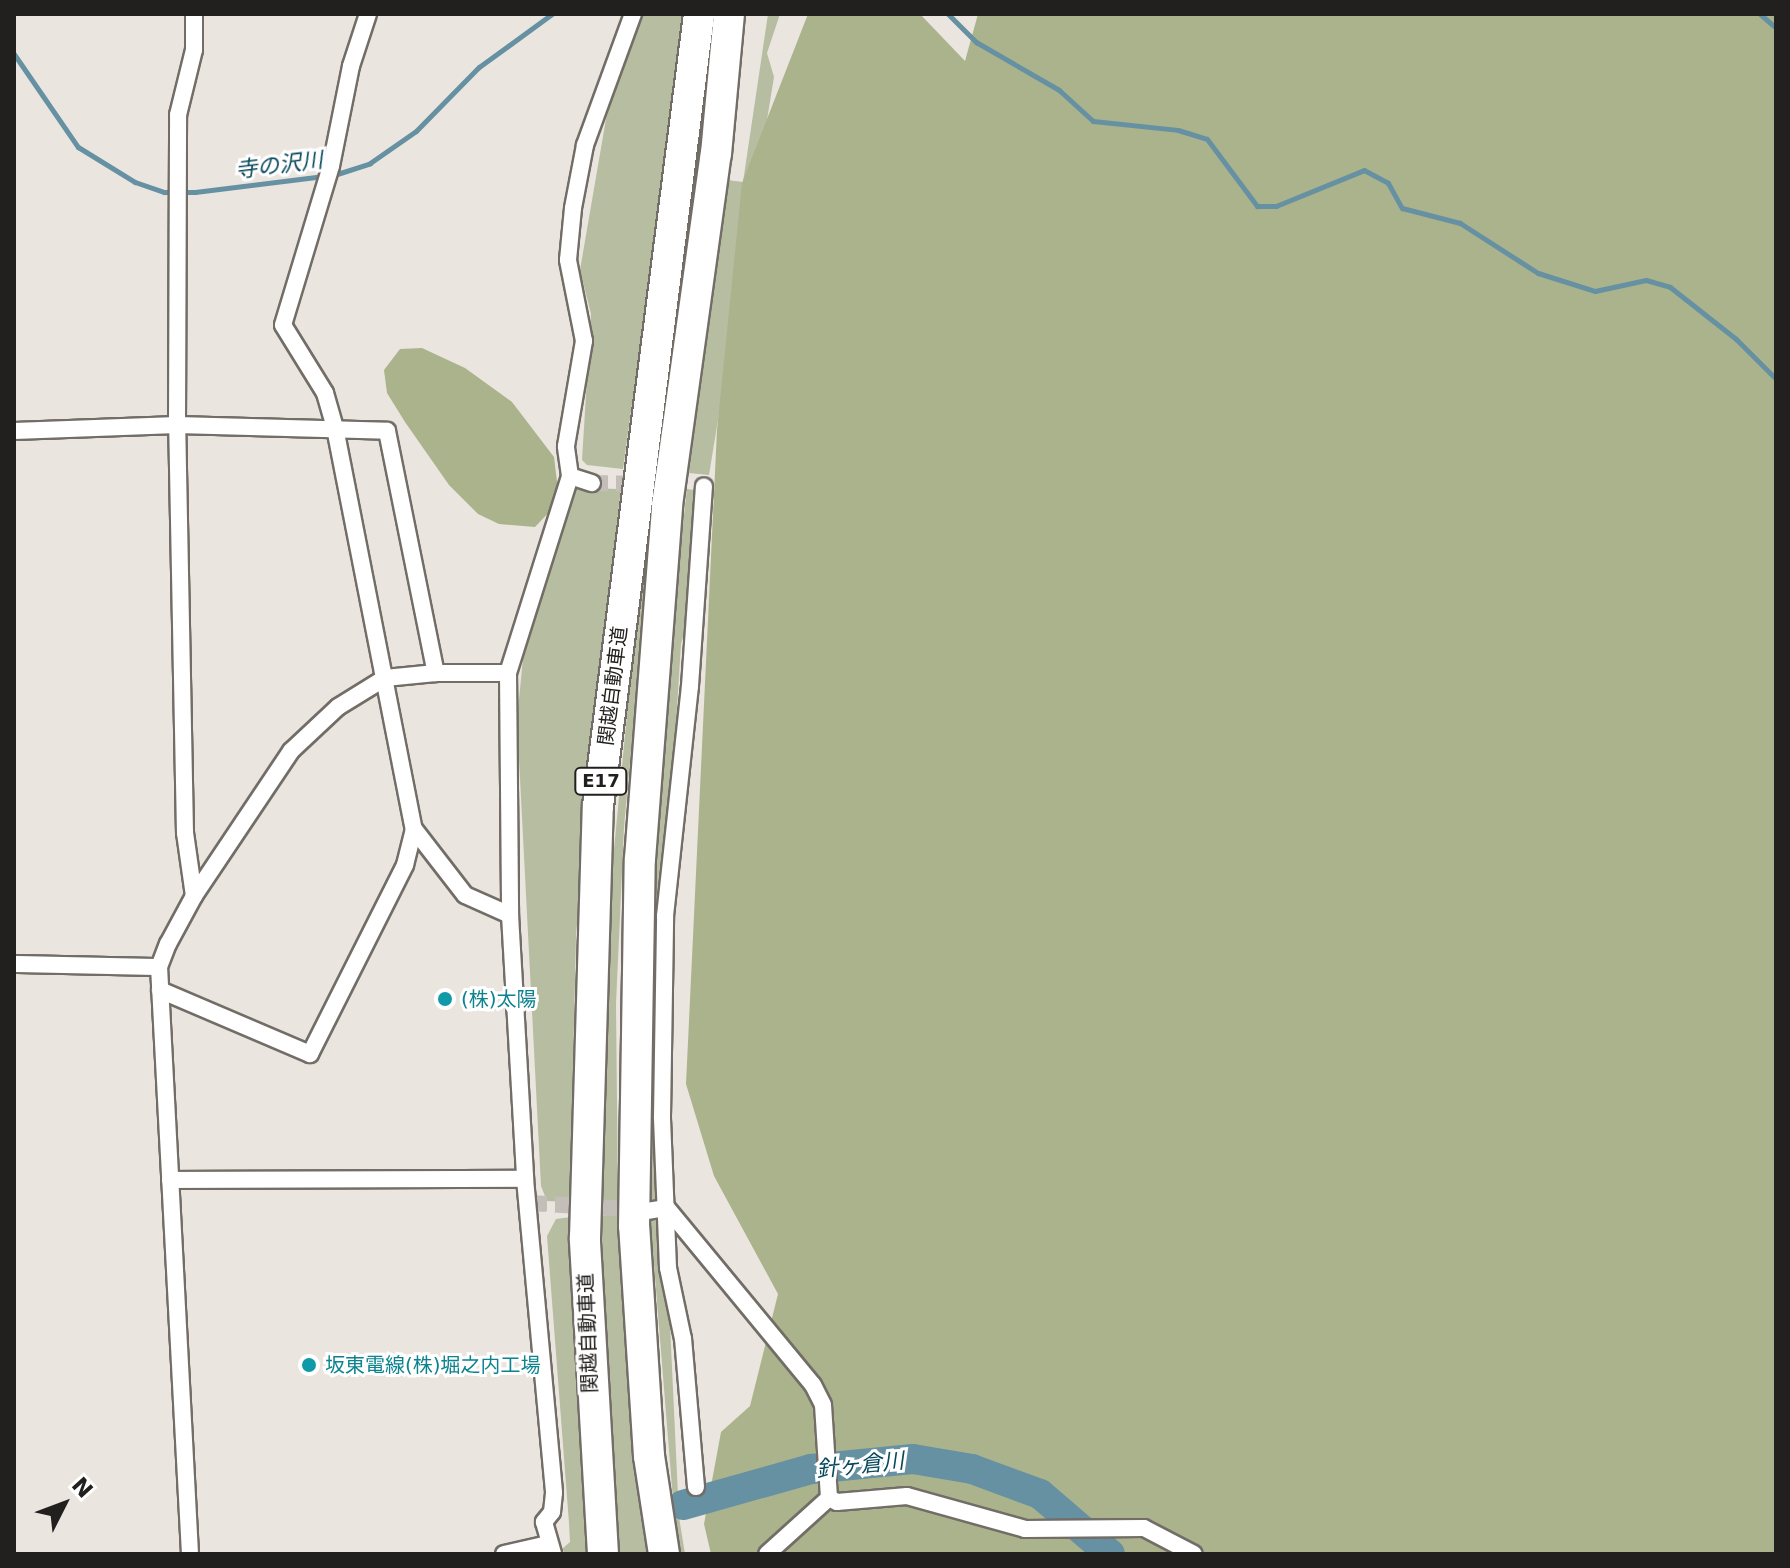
<!DOCTYPE html>
<meta charset="utf-8">
<style>
body{margin:0}
#map{position:relative;width:1790px;height:1568px;overflow:hidden;background:#ebe5df;font-family:"DejaVu Sans","Noto Sans JP",sans-serif}
div>[style]{position:absolute}
[style*='--x']{left:calc(var(--x)*1px);top:calc(var(--y)*1px);width:calc(var(--w)*1px);rotate:calc(var(--a)*1deg)}
.green>*{inset:0;background:#b7bda1}
.forest>*{inset:0;background:#abb38d}
.stream>*{height:5px;margin:-2.5px;padding:0 2.5px;transform-origin:2.5px;border-radius:2.5px;background:#6691a2}
.river>*{height:30px;margin:-15px;padding:0 15px;transform-origin:15px;border-radius:15px;background:#6691a2}
.street-tunnel>*{height:16px;margin-top:-8px;transform-origin:0;background:repeating-linear-gradient(90deg,#c3beb8 0 16px,transparent 0 24px)}
.roads{filter:drop-shadow(2px 0 #726d67) drop-shadow(-2px 0 #726d67) drop-shadow(0 2px #726d67) drop-shadow(0 -2px #726d67)}
.street>*{height:16px;margin:-8px;padding:0 8px;transform-origin:8px;border-radius:8px;background:#fff}
.highway>*{height:30px;margin:-15px;padding:0 15px;transform-origin:15px;border-radius:15px;background:#fff}
.dots>*{width:22px;height:22px;translate:-50% -50%;box-sizing:border-box;border:4px solid #fff;border-radius:50%}
span{translate:-50% -50%;white-space:nowrap;text-align:center;line-height:1.15;-webkit-text-stroke:6px #fff;paint-order:stroke}
.shield-label span{padding:2px 6px;background:#fff;border:2px solid;border-radius:6px;-webkit-text-stroke-width:0}
.shield-label{font-size:18px;color:#22201e;font-weight:700}
.street-label{font-size:20px;color:#22201e}
.culture-label{font-size:20px;color:#0d838f}
.left{translate:0 -50%;text-align:left}
.water-label{font-size:22px;color:#08485c;font-style:italic}
.frame{position:absolute;inset:0;border:16px solid #22201e;pointer-events:none}
.north{position:absolute;left:24px;top:1464px;width:80px;height:80px;-webkit-text-stroke:6px #fff;paint-order:stroke;rotate:48deg;font-size:22px;font-weight:700;line-height:32px;text-align:center;color:#22201e}
.north::after{content:'';display:block;margin:auto;width:28px;height:36px;background:#22201e;clip-path:polygon(50% 0,100% 100%,50% 72%,0 100%)}
</style>
<div id="map">
<div class="green">
<div style="clip-path:polygon(637px 14px,686px 14px,623px 469px,587px 465px,582px 460px,591px 314px,580px 270px,606px 119px)"></div>
<div style="clip-path:polygon(768px 14px,780px 14px,767px 53px,774px 77px,709px 475px,689px 473px,727px 180px,743px 182px)"></div>
<div style="clip-path:polygon(697px 166px,699px 166px,655px 483px,661px 426px)"></div>
<div style="clip-path:polygon(573px 488px,621px 489px,596px 697px,576px 936px,570px 1202px,547px 1201px,541px 1186px,517px 720px,524px 648px)"></div>
<div style="clip-path:polygon(687px 489px,700px 491px,691px 613px,681px 644px,664px 916px,662px 1201px,650px 1200px,648px 951px,668px 656px)"></div>
<div style="clip-path:polygon(655px 494px,624px 827px,616px 1004px,618px 1202px,601px 1202px,609px 901px,636px 621px)"></div>
<div style="clip-path:polygon(619px 1214px,628px 1360px,649px 1554px,620px 1554px,614px 1509px,601px 1216px)"></div>
<div style="clip-path:polygon(650px 1215px,665px 1218px,679px 1517px,685px 1554px,680px 1554px,673px 1500px)"></div>
<div style="clip-path:polygon(571px 1217px,575px 1369px,587px 1554px,565px 1554px,562px 1549px,570px 1542px,569px 1523px,547px 1236px,556px 1219px)"></div>
</div>
<div class="forest">
<div style="clip-path:polygon(808px 14px,920px 14px,965px 61px,978px 14px,1776px 14px,1776px 1554px,711px 1554px,704px 1524px,721px 1432px,750px 1406px,778px 1294px,714px 1176px,686px 1084px,717px 430px,742px 183px)"></div>
<div style="clip-path:polygon(422px 348px,465px 368px,512px 402px,554px 457px,558px 490px,554px 507px,535px 527px,499px 524px,478px 514px,449px 485px,405px 422px,387px 393px,384px 370px,400px 349px)"></div>
</div>
<div class="stream">
<div style="--x:948;--y:14;--w:40;--a:45"></div>
<div style="--x:976;--y:42;--w:96;--a:30"></div>
<div style="--x:1059;--y:90;--w:46;--a:42.4"></div>
<div style="--x:1093;--y:121;--w:85;--a:6"></div>
<div style="--x:1178;--y:130;--w:30;--a:17"></div>
<div style="--x:1207;--y:139;--w:84;--a:53.3"></div>
<div style="--x:1257;--y:206;--w:19;--a:0"></div>
<div style="--x:1276;--y:206;--w:95;--a:-22.2"></div>
<div style="--x:1364;--y:170;--w:27;--a:28"></div>
<div style="--x:1388;--y:183;--w:29;--a:61"></div>
<div style="--x:1402;--y:208;--w:60;--a:14.5"></div>
<div style="--x:1460;--y:223;--w:93;--a:32.7"></div>
<div style="--x:1538;--y:273;--w:60;--a:17.5"></div>
<div style="--x:1595;--y:291;--w:52;--a:-12.2"></div>
<div style="--x:1646;--y:280;--w:25;--a:16"></div>
<div style="--x:1670;--y:287;--w:84;--a:38.2"></div>
<div style="--x:1736;--y:339;--w:57;--a:45"></div>
<div style="--x:1760;--y:14;--w:21;--a:41"></div>
<div style="--x:14;--y:54;--w:113;--a:55.5"></div>
<div style="--x:78;--y:147;--w:67;--a:31.6"></div>
<div style="--x:135;--y:182;--w:31;--a:19"></div>
<div style="--x:164;--y:192;--w:31;--a:0"></div>
<div style="--x:195;--y:192;--w:130;--a:-7.1"></div>
<div style="--x:334;--y:175;--w:38;--a:-18"></div>
<div style="--x:370;--y:163;--w:56;--a:-34.8"></div>
<div style="--x:416;--y:131;--w:90;--a:-45.5"></div>
<div style="--x:479;--y:67;--w:90;--a:-36"></div>
</div>
<div class="river">
<div style="--x:683;--y:1505;--w:133;--a:-15.7"></div>
<div style="--x:811;--y:1469;--w:102;--a:-5.6"></div>
<div style="--x:913;--y:1459;--w:60;--a:9.6"></div>
<div style="--x:972;--y:1469;--w:72;--a:20.2"></div>
<div style="--x:1040;--y:1494;--w:92;--a:40.6"></div>
</div>
<div class="street-tunnel">
<div style="--x:592;--y:483;--w:50;--a:1.1"></div>
<div style="--x:531;--y:1203;--w:110;--a:3.6"></div>
</div>
<div class="roads">
<div class="street">
<div style="--x:368;--y:14;--w:55;--a:108.1"></div>
<div style="--x:351;--y:66;--w:102;--a:101.3"></div>
<div style="--x:331;--y:166;--w:166;--a:106.8"></div>
<div style="--x:283;--y:325;--w:80;--a:58.3"></div>
<div style="--x:325;--y:393;--w:36;--a:74"></div>
<div style="--x:335;--y:428;--w:409;--a:78.9"></div>
<div style="--x:414;--y:829;--w:83;--a:52.3"></div>
<div style="--x:465;--y:895;--w:49;--a:24"></div>
<div style="--x:510;--y:915;--w:264;--a:86.7"></div>
<div style="--x:525;--y:1179;--w:315;--a:84.7"></div>
<div style="--x:554;--y:1493;--w:19;--a:96"></div>
<div style="--x:552;--y:1512;--w:13;--a:129"></div>
<div style="--x:544;--y:1522;--w:33;--a:74"></div>
<div style="--x:14;--y:431;--w:163;--a:-2.1"></div>
<div style="--x:177;--y:425;--w:210;--a:1.6"></div>
<div style="--x:387;--y:431;--w:247;--a:78.6"></div>
<div style="--x:570;--y:476;--w:23;--a:18"></div>
<div style="--x:508;--y:673;--w:207;--a:-72.5"></div>
<div style="--x:570;--y:476;--w:30;--a:-98"></div>
<div style="--x:566;--y:446;--w:107;--a:-80.3"></div>
<div style="--x:584;--y:341;--w:83;--a:-101.2"></div>
<div style="--x:568;--y:260;--w:52;--a:-84.5"></div>
<div style="--x:573;--y:208;--w:64;--a:-79.2"></div>
<div style="--x:585;--y:145;--w:140;--a:-69.9"></div>
<div style="--x:194;--y:896;--w:64;--a:-98.1"></div>
<div style="--x:185;--y:833;--w:408;--a:-91.1"></div>
<div style="--x:177;--y:425;--w:310;--a:-89.8"></div>
<div style="--x:178;--y:115;--w:67;--a:-76.2"></div>
<div style="--x:194;--y:50;--w:36;--a:-90"></div>
<div style="--x:14;--y:964;--w:145;--a:1.2"></div>
<div style="--x:160;--y:990;--w:163;--a:23.1"></div>
<div style="--x:310;--y:1054;--w:212;--a:-63.3"></div>
<div style="--x:405;--y:865;--w:37;--a:-76"></div>
<div style="--x:170;--y:1180;--w:355;--a:-0.2"></div>
<div style="--x:647;--y:1211;--w:20;--a:-9"></div>
<div style="--x:667;--y:1208;--w:229;--a:50.5"></div>
<div style="--x:813;--y:1385;--w:22;--a:63"></div>
<div style="--x:823;--y:1405;--w:93;--a:86.3"></div>
<div style="--x:696;--y:1487;--w:149;--a:-95"></div>
<div style="--x:683;--y:1339;--w:73;--a:-101.9"></div>
<div style="--x:668;--y:1268;--w:152;--a:-92.3"></div>
<div style="--x:662;--y:1116;--w:200;--a:-89.1"></div>
<div style="--x:665;--y:916;--w:231;--a:-83.8"></div>
<div style="--x:690;--y:686;--w:200;--a:-86"></div>
<div style="--x:829;--y:1498;--w:9;--a:27"></div>
<div style="--x:837;--y:1502;--w:70;--a:-4.9"></div>
<div style="--x:907;--y:1496;--w:123;--a:15.6"></div>
<div style="--x:1025;--y:1529;--w:119;--a:-0.5"></div>
<div style="--x:1144;--y:1528;--w:56;--a:27.5"></div>
<div style="--x:190;--y:1554;--w:588;--a:-93.02"></div>
<div style="--x:159;--y:967;--w:25;--a:-69"></div>
<div style="--x:168;--y:944;--w:55;--a:-61.6"></div>
<div style="--x:194;--y:896;--w:174;--a:-56.2"></div>
<div style="--x:291;--y:751;--w:64;--a:-43.1"></div>
<div style="--x:338;--y:707;--w:55;--a:-31.7"></div>
<div style="--x:385;--y:678;--w:51;--a:-5.6"></div>
<div style="--x:436;--y:673;--w:72;--a:0"></div>
<div style="--x:508;--y:673;--w:242;--a:89.5"></div>
<div style="--x:504;--y:1554;--w:45;--a:-12.8"></div>
<div style="--x:767;--y:1554;--w:84;--a:-42.1"></div>
</div>
<div class="highway">
<div style="--x:603;--y:1554;--w:317;--a:-93.3"></div>
<div style="--x:585;--y:1238;--w:432;--a:-88.3"></div>
<div style="--x:598;--y:806;--w:798;--a:-82.73"></div>
<div style="--x:664;--y:1554;--w:99;--a:-98.7"></div>
<div style="--x:649;--y:1456;--w:230;--a:-93.7"></div>
<div style="--x:634;--y:1226;--w:367;--a:-89.1"></div>
<div style="--x:640;--y:859;--w:355;--a:-85.6"></div>
<div style="--x:667;--y:505;--w:354;--a:-82.1"></div>
<div style="--x:716;--y:154;--w:141;--a:-84.7"></div>
</div>
</div>
<div class="dots">
<div style="left:445px;top:999px;background:#0f9aa8"></div>
<div style="left:309px;top:1365px;background:#0f9aa8"></div>
</div>
<div class="shield-label">
<span style="left:601px;top:781px">E17</span>
</div>
<div class="street-label">
<span style="left:613px;top:686px;rotate:-83deg">関越自動車道</span>
<span style="left:588px;top:1333px;rotate:-92deg">関越自動車道</span>
</div>
<div class="culture-label">
<span class="left" style="left:461px;top:999px">(株)太陽</span>
<span class="left" style="left:325px;top:1365px">坂東電線(株)堀之内工場</span>
</div>
<div class="water-label">
<span style="left:279px;top:165px;rotate:-7deg">寺の沢川</span>
<span style="left:860px;top:1465px;rotate:-6deg">針ヶ倉川</span>
</div>
<div class="frame"></div>
<div class="north">N</div>
</div>
